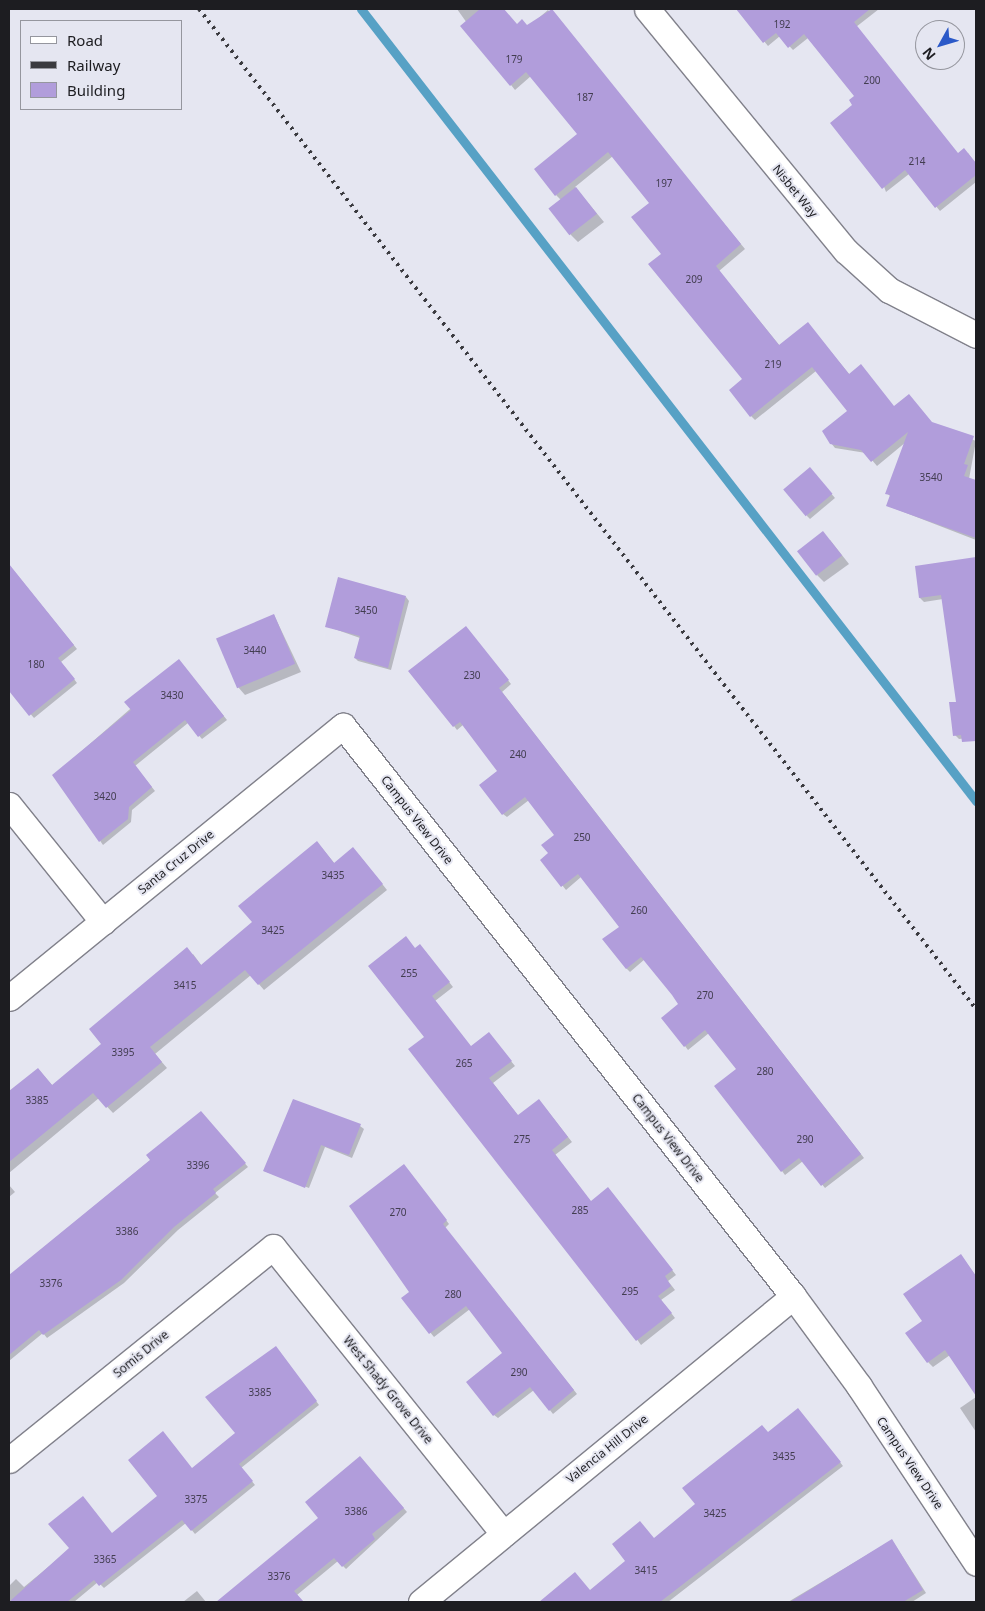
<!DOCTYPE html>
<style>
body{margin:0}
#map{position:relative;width:985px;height:1611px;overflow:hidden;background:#e5e6f1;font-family:"Noto Sans",sans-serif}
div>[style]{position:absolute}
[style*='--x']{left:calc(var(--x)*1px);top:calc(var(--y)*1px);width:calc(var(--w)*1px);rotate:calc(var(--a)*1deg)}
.shadow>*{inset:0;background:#0003}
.stream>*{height:9px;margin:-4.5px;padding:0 4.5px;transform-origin:4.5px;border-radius:4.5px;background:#57a1c5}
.building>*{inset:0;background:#b19ddb;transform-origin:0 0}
.roads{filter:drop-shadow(1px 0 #81818b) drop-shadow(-1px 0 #81818b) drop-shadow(0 1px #81818b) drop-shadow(0 -1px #81818b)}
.minor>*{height:25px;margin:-12.5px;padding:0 12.5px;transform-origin:12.5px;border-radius:12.5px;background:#fff}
.rail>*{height:4px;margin-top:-2px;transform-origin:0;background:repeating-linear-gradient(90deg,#3a3a3f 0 2.5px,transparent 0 7.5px)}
span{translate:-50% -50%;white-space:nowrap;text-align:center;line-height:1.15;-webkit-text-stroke:4px #e5e6f1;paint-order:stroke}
.number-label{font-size:10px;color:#423d50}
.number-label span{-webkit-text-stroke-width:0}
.street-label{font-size:12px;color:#1d1d21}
.frame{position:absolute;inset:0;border:10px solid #1d1d21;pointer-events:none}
.legend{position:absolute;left:20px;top:20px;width:162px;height:90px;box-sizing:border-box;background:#e5e6f1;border:1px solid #95969e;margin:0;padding:6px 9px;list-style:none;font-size:15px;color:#1d1d21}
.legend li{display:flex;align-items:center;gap:10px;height:25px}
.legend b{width:25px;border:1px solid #95969e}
.north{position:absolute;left:915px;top:20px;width:50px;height:50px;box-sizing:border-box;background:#e5e6f1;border:1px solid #95969e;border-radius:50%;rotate:231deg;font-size:14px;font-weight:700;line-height:20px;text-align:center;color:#1d1d21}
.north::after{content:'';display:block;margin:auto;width:18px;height:22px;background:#2b59c8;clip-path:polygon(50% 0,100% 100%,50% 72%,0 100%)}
</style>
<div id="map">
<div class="shadow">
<div style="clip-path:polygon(457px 9px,503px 9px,517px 26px,528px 27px,548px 10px,745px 249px,719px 271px,780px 346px,808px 324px,850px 375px,894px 407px,976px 441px,969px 479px,976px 482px,976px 540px,888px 506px,891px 497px,887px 493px,906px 442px,877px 466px,866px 453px,835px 448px,831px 443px,849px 411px,816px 371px,755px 420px,751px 416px,744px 379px,662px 254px,651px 203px,613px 156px,575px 187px,604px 222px,578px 242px,571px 235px,550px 208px,561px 200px,556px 195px,579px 135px,531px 76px,515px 90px,511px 85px)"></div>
<div style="clip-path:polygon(737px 9px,879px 9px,856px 27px,958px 154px,968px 153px,976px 164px,976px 182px,940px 211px,909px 174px,886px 192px,854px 105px,855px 96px,808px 38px,793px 50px,780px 36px,768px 46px)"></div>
<div style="clip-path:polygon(813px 472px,835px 498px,810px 519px,807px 516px)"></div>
<div style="clip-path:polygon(830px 540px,849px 564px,824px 582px,817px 575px)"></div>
<div style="clip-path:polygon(976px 559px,976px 737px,959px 739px,955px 735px,957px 703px,943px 599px,924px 602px,920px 598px,916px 567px)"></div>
<div style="clip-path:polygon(9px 565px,77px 649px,61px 662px,77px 683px,34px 718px,9px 689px,18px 680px,9px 668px)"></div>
<div style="clip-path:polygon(406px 597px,409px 601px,391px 670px,358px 661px,355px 658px,360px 638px,326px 626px)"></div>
<div style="clip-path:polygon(274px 615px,301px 672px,245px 695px,238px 687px)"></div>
<div style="clip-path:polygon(469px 631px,511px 684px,502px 692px,864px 1158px,825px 1188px,803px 1161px,785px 1175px,782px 1171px,716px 1086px,738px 1069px,709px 1033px,688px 1050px,685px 1046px,663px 1018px,680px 1004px,645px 959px,630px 972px,626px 968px,620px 927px,581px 877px,566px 890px,542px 860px,549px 854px,556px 835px,529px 800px,507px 817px,503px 814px,499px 771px,463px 725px,457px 730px,454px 726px)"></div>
<div style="clip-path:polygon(182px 664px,227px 720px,202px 739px,188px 723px,135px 766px,155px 791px,132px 810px,131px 822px,103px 845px,54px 775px)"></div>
<div style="clip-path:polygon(322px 848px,335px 864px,359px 855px,387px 890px,264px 990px,251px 975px,155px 1054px,167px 1068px,113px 1113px,99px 1098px,9px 1173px,9px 1093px,38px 1069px,53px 1086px,103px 1045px,193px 954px,202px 966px,254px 923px)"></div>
<div style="clip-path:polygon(415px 949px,424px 950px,453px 987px,435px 1001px,471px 1047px,492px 1038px,515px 1066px,493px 1083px,519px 1117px,543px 1105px,572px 1142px,555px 1155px,591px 1202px,612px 1193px,676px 1275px,668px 1281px,675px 1290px,661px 1300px,675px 1318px,641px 1345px,425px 1037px)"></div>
<div style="clip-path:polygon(204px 1116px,248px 1167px,215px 1193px,219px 1197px,178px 1230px,124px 1283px,47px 1338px,43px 1333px,9px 1361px,9px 1276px)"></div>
<div style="clip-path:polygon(360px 1126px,364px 1129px,352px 1158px,325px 1147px,309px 1188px,264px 1171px)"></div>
<div style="clip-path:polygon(407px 1169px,449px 1224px,445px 1228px,577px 1394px,553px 1414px,534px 1390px,498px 1418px,494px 1415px,504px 1353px,470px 1309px,434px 1337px,403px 1299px,411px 1292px)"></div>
<div style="clip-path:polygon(9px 1185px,15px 1192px,9px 1197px)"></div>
<div style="clip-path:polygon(965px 1261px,976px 1276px,976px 1294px,972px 1297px,976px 1304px,976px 1394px,950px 1355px,933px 1367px,928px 1362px,924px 1321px)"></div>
<div style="clip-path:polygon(279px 1351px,319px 1405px,241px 1468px,255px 1485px,195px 1534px,186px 1523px,104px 1588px,98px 1582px,74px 1602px,9px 1602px,9px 1586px,16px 1579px,24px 1587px,70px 1549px,112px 1534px,236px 1433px)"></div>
<div style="clip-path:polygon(976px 1397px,976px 1432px,960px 1408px)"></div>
<div style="clip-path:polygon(801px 1413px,843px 1466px,668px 1602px,542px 1601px,590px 1592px,697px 1504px,768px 1434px)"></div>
<div style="clip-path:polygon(363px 1461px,407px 1512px,346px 1569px,338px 1561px,297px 1595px,303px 1602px,218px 1602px,320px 1518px)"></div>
<div style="clip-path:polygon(892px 1540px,926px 1593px,912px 1602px,788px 1602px)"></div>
<div style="clip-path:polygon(197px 1591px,206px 1602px,183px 1602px)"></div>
</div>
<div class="stream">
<div style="--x:361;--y:9;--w:1003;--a:52.17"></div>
</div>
<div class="building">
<div style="clip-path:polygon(480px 9px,504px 9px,517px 24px,522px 19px,527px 25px,552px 9px,741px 244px,716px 266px,779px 345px,808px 322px,849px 374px,861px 364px,894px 406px,909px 394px,932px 422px,974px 436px,964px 464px,968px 465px,964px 476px,976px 480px,976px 538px,886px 506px,890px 495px,885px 494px,908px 432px,871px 462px,861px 450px,830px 444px,822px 431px,847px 411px,812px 367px,750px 417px,729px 390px,742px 379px,648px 264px,661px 254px,631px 217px,649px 203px,608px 152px,555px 196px,534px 169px,577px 134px,526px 72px,510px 86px,460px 26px)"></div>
<div style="clip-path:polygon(736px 9px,870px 9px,854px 22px,958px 153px,964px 148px,976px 163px,976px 175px,935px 208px,905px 170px,882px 189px,830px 123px,852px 105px,849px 100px,854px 96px,804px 34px,788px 48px,776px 33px,763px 43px)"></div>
<div style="left:576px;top:187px;width:34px;height:35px;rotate:52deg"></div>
<div style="left:810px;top:467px;width:35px;height:35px;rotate:50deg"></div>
<div style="left:823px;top:531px;width:31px;height:33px;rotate:52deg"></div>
<div style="clip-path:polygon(976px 557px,976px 741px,962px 742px,961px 735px,953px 736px,949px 702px,956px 702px,941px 595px,919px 598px,915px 566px)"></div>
<div style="clip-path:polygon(9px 564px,74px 645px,58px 658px,75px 679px,29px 716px,9px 691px)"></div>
<div style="clip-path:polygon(338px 577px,406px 596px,388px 668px,354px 658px,360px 636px,325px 627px)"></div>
<div style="left:274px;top:614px;width:54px;height:63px;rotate:67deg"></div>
<div style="clip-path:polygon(466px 626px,509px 680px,499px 688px,861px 1154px,821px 1186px,799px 1158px,781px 1172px,714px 1086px,736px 1069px,705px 1030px,684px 1047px,661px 1018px,678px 1004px,672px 995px,641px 957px,626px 969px,602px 939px,619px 927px,578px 874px,561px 887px,540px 860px,548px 853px,541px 845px,554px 835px,525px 797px,502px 815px,479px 785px,497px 771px,460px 722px,453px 727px,408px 671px)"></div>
<div style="clip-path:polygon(179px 659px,224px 716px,198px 737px,185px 720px,133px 762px,152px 787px,129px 807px,128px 819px,99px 842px,52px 775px,131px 710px,124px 702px)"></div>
<div style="clip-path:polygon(317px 841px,334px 863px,353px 847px,383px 884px,258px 985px,245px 970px,150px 1047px,162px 1062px,106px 1108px,93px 1093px,9px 1162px,9px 1091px,38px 1068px,52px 1085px,101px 1044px,89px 1029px,187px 947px,201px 965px,252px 922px,238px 906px)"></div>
<div style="clip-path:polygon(406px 936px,415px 948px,420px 944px,450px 982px,432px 996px,471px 1046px,489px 1032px,512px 1061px,489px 1078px,518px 1115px,539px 1099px,568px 1137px,552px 1150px,591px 1201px,608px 1187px,673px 1270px,665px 1276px,671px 1286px,658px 1296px,672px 1313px,636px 1341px,408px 1049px,424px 1037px,368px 966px)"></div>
<div style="clip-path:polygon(293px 1099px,361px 1124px,349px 1155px,321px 1145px,305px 1188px,263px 1171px)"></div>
<div style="clip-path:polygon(201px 1111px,246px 1163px,213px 1189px,216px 1193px,174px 1227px,121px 1280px,43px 1335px,39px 1330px,9px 1355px,9px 1275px,150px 1160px,146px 1155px)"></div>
<div style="clip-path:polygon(404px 1164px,447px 1220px,443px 1224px,574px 1390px,549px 1411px,530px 1387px,493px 1416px,466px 1382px,502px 1353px,466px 1306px,429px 1334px,401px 1298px,409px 1292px,349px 1206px)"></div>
<div style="clip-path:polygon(961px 1254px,976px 1276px,976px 1396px,945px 1350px,927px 1363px,905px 1333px,922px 1321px,903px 1294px)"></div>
<div style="clip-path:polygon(276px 1346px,317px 1401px,239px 1464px,253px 1481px,191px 1531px,182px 1520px,99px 1586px,94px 1580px,67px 1602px,9px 1602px,69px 1548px,48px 1524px,83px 1496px,112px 1533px,157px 1496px,128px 1460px,163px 1431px,192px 1468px,235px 1433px,205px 1397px)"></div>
<div style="clip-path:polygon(798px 1408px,841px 1462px,660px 1602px,539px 1602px,575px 1572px,590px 1590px,625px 1561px,612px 1544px,640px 1521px,654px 1538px,695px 1504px,682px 1488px,762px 1425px,768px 1432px)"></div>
<div style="clip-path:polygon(360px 1456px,404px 1508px,372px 1534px,375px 1539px,342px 1567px,334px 1558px,294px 1591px,304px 1602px,216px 1602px,318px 1518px,305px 1502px)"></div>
<div style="clip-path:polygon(892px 1539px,923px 1590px,903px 1602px,790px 1602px)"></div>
</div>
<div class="roads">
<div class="minor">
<div style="--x:647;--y:9;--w:313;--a:50.6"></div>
<div style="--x:846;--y:251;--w:58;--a:42.2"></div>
<div style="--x:889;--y:290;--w:98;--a:27.3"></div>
<div style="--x:9;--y:805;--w:150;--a:51.2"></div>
<div style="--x:9;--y:998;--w:431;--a:-39.2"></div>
<div style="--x:343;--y:726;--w:726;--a:51.71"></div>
<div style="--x:793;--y:1296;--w:112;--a:53.7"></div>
<div style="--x:859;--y:1386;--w:212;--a:56.5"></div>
<div style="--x:9;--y:1460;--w:339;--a:-38.9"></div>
<div style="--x:273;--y:1247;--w:368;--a:51.2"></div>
<div style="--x:421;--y:1602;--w:482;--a:-39.4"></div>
</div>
</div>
<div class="rail">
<div style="--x:199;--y:9;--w:1266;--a:52.15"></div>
</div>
<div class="number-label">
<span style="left:782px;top:25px">192</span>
<span style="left:514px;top:60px">179</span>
<span style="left:872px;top:81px">200</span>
<span style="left:585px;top:98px">187</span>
<span style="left:917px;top:162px">214</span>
<span style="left:664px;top:184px">197</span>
<span style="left:694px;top:280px">209</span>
<span style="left:773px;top:365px">219</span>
<span style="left:931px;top:478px">3540</span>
<span style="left:366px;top:611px">3450</span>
<span style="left:255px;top:651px">3440</span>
<span style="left:36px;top:665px">180</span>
<span style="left:472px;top:676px">230</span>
<span style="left:172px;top:696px">3430</span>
<span style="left:518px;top:755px">240</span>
<span style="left:105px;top:797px">3420</span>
<span style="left:582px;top:838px">250</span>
<span style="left:333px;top:876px">3435</span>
<span style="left:639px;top:911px">260</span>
<span style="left:273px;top:931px">3425</span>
<span style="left:409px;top:974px">255</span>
<span style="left:185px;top:986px">3415</span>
<span style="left:705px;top:996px">270</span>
<span style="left:123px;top:1053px">3395</span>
<span style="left:464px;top:1064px">265</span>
<span style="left:765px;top:1072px">280</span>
<span style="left:37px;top:1101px">3385</span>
<span style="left:522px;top:1140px">275</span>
<span style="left:805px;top:1140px">290</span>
<span style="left:198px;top:1166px">3396</span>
<span style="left:580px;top:1211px">285</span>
<span style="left:398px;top:1213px">270</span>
<span style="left:127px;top:1232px">3386</span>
<span style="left:51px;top:1284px">3376</span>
<span style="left:630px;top:1292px">295</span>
<span style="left:453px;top:1295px">280</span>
<span style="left:519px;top:1373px">290</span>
<span style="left:260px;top:1393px">3385</span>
<span style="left:784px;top:1457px">3435</span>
<span style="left:196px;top:1500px">3375</span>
<span style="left:356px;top:1512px">3386</span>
<span style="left:715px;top:1514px">3425</span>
<span style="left:105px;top:1560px">3365</span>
<span style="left:646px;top:1571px">3415</span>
<span style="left:279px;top:1577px">3376</span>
</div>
<div class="street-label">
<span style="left:795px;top:191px;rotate:51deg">Nisbet Way</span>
<span style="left:417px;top:820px;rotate:52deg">Campus View Drive</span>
<span style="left:176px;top:862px;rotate:-39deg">Santa Cruz Drive</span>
<span style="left:668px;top:1138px;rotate:52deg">Campus View Drive</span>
<span style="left:141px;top:1354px;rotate:-39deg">Somis Drive</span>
<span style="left:388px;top:1390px;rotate:51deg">West Shady Grove Drive</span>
<span style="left:607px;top:1449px;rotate:-39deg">Valencia Hill Drive</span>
<span style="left:910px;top:1463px;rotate:56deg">Campus View Drive</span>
</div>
<div class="frame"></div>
<ul class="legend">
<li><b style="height:6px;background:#fff"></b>Road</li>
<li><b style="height:6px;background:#3a3a3f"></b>Railway</li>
<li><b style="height:14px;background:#b19ddb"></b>Building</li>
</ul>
<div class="north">N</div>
</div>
